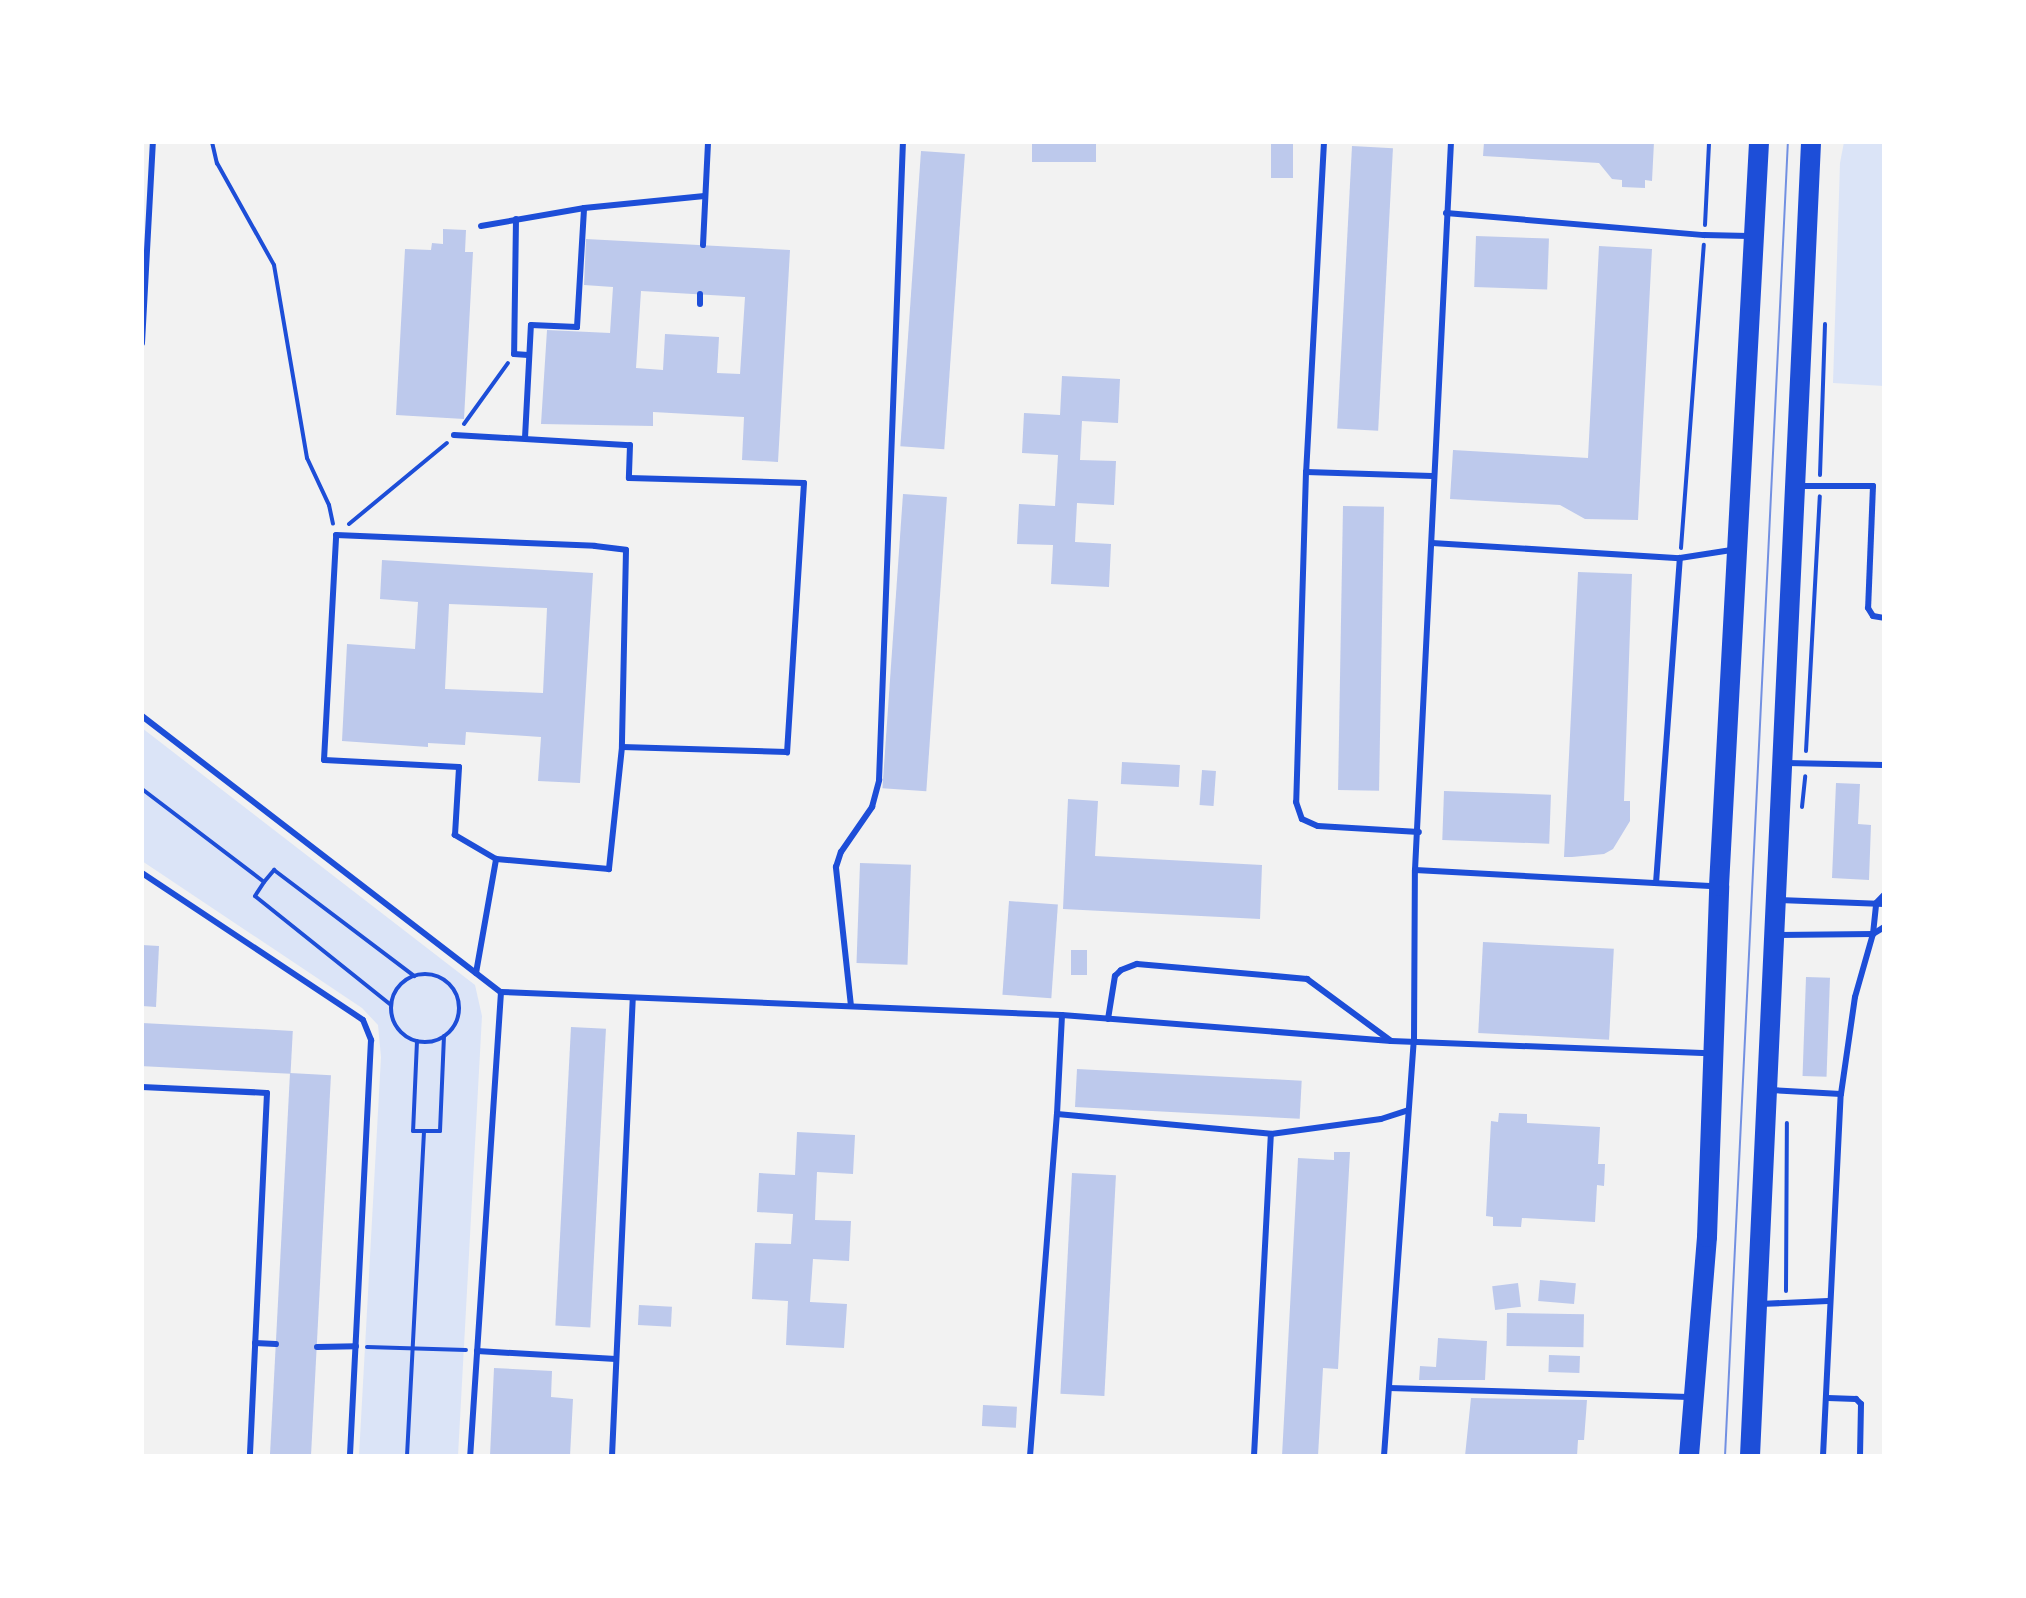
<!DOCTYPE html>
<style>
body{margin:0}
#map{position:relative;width:2026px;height:1598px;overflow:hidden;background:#f2f2f2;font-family:"Libre Baskerville",serif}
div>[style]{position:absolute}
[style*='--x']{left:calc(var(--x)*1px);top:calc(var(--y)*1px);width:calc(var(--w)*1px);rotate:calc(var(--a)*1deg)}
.green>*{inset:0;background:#dbe4f7}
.building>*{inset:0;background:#bdc9ec;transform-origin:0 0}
.path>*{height:4px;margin:-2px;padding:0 2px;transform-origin:2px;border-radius:2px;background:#1d4ed8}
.path>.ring{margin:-2px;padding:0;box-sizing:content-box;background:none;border:4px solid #1d4ed8;border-radius:50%}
.service>*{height:6px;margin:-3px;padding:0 3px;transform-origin:3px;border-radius:3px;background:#1d4ed8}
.primary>*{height:20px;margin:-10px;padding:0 10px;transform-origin:10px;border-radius:10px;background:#1d4ed8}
.tram>*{height:2px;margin:-1px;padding:0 1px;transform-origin:1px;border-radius:1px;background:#7290e2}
span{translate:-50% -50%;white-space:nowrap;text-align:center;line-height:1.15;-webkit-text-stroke:8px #fff;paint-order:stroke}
.frame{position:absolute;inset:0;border:144px solid #fff;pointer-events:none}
</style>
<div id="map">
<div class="green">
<div style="clip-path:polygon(1844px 142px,1884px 142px,1884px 386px,1833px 383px,1840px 163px)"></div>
<div style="clip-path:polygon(142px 728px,475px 985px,482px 1016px,458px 1456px,359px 1456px,381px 1057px,378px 1025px,362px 1008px,142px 861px)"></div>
</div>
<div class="building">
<div style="left:1032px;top:142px;width:64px;height:20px"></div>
<div style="clip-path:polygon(1484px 142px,1654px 142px,1652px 181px,1645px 180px,1645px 188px,1622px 187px,1622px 180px,1612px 179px,1599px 163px,1483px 156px)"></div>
<div style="left:1271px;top:144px;width:22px;height:34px"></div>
<div style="left:1352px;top:146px;width:41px;height:283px;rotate:3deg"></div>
<div style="left:921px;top:151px;width:44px;height:296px;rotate:4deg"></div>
<div style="clip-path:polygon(443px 229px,466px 230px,465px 252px,473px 252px,464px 419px,396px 415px,405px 249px,431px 250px,432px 243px,443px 244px)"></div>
<div style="left:1476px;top:236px;width:73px;height:51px;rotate:2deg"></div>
<div style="clip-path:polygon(evenodd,586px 239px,790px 250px,778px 462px,742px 460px,744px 417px,653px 412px,653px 426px,541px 424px,547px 330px,610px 333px,613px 287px,584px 285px,586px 239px,641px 291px,745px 297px,740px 374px,717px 373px,719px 337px,665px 334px,663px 370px,636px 368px,641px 291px)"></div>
<div style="clip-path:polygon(1599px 246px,1652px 249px,1638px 520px,1585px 519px,1560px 505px,1450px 499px,1453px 450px,1588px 458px)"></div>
<div style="clip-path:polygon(1062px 376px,1120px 379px,1118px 423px,1082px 421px,1080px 460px,1116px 461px,1114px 505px,1077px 503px,1075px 542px,1111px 544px,1109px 587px,1051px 584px,1053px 545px,1017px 544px,1019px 504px,1055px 506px,1058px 455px,1022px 453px,1024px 413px,1060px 415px)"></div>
<div style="left:903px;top:494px;width:44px;height:295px;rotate:4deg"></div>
<div style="left:1343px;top:506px;width:41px;height:284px;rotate:1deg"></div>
<div style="clip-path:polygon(evenodd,382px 560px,593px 573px,580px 783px,538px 781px,541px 737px,466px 732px,465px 745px,428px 743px,428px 747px,342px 741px,347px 644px,415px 649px,418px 602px,380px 599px,382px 560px,449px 604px,547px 608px,543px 693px,445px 689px,449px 604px)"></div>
<div style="clip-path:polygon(1578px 572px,1632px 574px,1624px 801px,1630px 801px,1630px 821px,1613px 849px,1604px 854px,1572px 857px,1564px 857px)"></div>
<div style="left:1122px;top:762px;width:58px;height:22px;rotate:3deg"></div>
<div style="left:1202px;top:770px;width:14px;height:35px;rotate:4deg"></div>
<div style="clip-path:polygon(1836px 783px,1860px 784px,1858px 824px,1871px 825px,1869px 880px,1832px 878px)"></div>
<div style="left:1444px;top:791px;width:107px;height:49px;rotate:2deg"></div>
<div style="clip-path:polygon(1068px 799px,1098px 801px,1095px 856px,1262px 865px,1260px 919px,1063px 909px)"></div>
<div style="left:860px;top:863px;width:51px;height:100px;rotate:2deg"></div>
<div style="left:1009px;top:901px;width:49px;height:94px;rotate:4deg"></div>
<div style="left:1483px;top:942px;width:131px;height:91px;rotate:3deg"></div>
<div style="clip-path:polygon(142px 945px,159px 946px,156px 1007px,142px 1006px)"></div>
<div style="left:1071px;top:950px;width:16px;height:25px"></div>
<div style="left:1806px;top:977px;width:24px;height:99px;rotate:2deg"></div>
<div style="left:142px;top:1023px;width:151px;height:43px;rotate:3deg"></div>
<div style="left:571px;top:1027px;width:35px;height:299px;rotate:3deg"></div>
<div style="left:1077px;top:1069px;width:225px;height:38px;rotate:3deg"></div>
<div style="left:290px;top:1073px;width:41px;height:384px;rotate:3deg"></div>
<div style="clip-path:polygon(1499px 1113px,1527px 1114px,1527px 1123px,1600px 1127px,1598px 1164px,1605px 1164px,1604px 1186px,1597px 1185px,1595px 1222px,1522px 1218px,1521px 1227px,1493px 1226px,1493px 1217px,1486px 1216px,1491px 1121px,1498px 1122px)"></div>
<div style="clip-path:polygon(797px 1132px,855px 1135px,853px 1174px,817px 1172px,815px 1220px,851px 1221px,849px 1261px,813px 1259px,810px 1302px,847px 1304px,844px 1348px,786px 1345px,788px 1301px,752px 1299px,755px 1243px,791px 1244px,793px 1214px,757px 1212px,759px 1173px,795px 1175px)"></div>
<div style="clip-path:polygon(1334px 1152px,1350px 1152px,1338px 1369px,1323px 1368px,1318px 1456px,1282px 1456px,1298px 1158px,1334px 1160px)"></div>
<div style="left:1072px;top:1173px;width:44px;height:221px;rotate:3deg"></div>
<div style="left:1540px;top:1280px;width:36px;height:21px;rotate:5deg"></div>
<div style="left:1518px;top:1283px;width:24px;height:26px;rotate:83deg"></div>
<div style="left:639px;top:1305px;width:33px;height:20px;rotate:3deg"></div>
<div style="left:1507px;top:1313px;width:77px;height:33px;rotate:1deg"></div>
<div style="clip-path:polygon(1438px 1338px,1487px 1341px,1485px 1380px,1419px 1380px,1420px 1366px,1436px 1367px)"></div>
<div style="left:1549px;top:1355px;width:31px;height:17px;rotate:2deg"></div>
<div style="clip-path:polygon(494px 1368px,552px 1371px,551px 1397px,573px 1399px,570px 1456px,490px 1456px)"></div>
<div style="clip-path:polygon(1471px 1398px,1587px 1400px,1584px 1440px,1578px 1440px,1577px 1456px,1465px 1456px)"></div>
<div style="left:983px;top:1405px;width:34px;height:21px;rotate:3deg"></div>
</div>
<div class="path">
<div style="--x:212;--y:142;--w:22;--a:77"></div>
<div style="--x:217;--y:163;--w:117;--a:60.8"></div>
<div style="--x:274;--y:265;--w:196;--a:80.3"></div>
<div style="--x:307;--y:458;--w:52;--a:64.9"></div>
<div style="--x:329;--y:505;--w:19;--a:78"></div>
<div style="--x:1705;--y:225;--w:83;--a:-87.2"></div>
<div style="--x:464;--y:424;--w:75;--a:-54.2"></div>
<div style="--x:1820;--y:475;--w:151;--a:-88.1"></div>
<div style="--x:349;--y:524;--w:127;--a:-39.6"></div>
<div style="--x:1681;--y:548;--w:304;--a:-85.7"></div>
<div style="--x:1806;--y:751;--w:255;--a:-86.9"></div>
<div style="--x:142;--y:789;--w:153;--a:37.3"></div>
<div style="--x:1802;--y:807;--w:31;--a:-84"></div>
<div class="ring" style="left:391px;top:974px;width:64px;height:64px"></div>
<div style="--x:391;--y:1005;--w:174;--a:-141.3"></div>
<div style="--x:255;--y:896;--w:17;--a:-57"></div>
<div style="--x:264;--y:882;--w:16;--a:-50"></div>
<div style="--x:274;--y:870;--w:176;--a:37.1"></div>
<div style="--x:417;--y:1041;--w:90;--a:92.5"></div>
<div style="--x:413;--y:1131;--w:27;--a:0"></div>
<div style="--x:440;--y:1131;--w:95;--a:-87.6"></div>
<div style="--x:1786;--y:1291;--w:168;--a:-89.7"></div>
<div style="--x:367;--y:1347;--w:99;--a:1.7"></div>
<div style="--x:407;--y:1456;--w:325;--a:-87"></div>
</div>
<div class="service">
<div style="--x:1324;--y:142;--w:330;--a:93.1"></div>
<div style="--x:1306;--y:472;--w:330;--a:91.7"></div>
<div style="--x:1296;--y:802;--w:18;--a:71"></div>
<div style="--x:1302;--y:819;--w:17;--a:24"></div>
<div style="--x:1318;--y:826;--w:101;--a:3.4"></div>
<div style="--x:1446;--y:213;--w:259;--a:4.9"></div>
<div style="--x:1704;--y:235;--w:45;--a:1.3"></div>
<div style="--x:516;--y:219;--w:135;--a:90.8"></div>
<div style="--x:514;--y:354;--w:14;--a:4"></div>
<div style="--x:481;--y:226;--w:105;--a:-9.9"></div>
<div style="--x:584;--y:208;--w:121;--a:-5.7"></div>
<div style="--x:703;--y:245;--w:103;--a:-87.2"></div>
<div style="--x:700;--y:304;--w:10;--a:-90"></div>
<div style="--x:142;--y:343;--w:201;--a:-86.9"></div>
<div style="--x:454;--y:435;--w:176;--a:3.3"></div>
<div style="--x:630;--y:445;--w:33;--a:92"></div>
<div style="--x:629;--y:478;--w:175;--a:1.6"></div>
<div style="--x:804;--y:483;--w:270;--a:93.6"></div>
<div style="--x:787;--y:752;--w:165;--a:-178.3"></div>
<div style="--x:525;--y:438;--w:113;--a:-87"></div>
<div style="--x:531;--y:325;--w:46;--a:2.5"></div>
<div style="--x:577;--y:327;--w:119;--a:-86.6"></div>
<div style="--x:1306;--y:472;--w:126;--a:1.8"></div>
<div style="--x:1798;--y:486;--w:75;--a:0"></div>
<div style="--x:1873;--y:486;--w:122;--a:92.3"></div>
<div style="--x:1868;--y:608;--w:9;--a:58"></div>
<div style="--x:1873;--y:616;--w:11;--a:10"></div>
<div style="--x:336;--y:535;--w:259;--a:2.4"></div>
<div style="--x:595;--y:546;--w:31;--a:7"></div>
<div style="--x:626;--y:550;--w:197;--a:91.2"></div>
<div style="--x:622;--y:747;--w:123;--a:96.1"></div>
<div style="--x:609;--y:869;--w:113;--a:-174.9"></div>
<div style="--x:496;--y:859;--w:48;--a:-149.7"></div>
<div style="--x:455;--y:835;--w:68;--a:-86.6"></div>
<div style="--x:459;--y:767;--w:135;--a:-177"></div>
<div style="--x:324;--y:760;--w:225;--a:-86.9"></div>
<div style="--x:1432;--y:543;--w:248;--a:3.5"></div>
<div style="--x:1680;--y:558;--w:52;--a:-8.9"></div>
<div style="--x:142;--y:716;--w:453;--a:37.6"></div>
<div style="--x:501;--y:992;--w:465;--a:93.8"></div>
<div style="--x:1786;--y:763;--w:98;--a:1.2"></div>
<div style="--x:1415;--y:870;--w:300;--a:3.1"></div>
<div style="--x:142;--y:873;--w:265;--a:33.6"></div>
<div style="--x:363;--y:1020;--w:22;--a:68"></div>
<div style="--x:371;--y:1040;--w:417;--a:92.9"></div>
<div style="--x:1656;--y:883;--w:326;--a:-85.8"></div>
<div style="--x:1779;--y:900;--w:105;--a:2.2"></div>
<div style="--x:1778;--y:935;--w:95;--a:-0.6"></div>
<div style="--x:1873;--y:934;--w:13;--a:-32"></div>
<div style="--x:476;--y:973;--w:116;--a:-80"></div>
<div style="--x:501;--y:992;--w:561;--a:2.35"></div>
<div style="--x:1062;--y:1015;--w:330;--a:4.5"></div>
<div style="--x:1391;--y:1041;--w:318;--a:2.2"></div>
<div style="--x:851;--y:1006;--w:140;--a:-96.2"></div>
<div style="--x:836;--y:867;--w:16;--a:-72"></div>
<div style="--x:841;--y:852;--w:55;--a:-55.4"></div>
<div style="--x:872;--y:807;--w:28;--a:-75"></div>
<div style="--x:879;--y:780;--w:638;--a:-87.85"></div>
<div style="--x:1108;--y:1019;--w:44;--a:-80.8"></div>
<div style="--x:1115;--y:976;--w:8;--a:-45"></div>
<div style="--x:1121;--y:970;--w:17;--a:-21"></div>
<div style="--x:1137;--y:964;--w:171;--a:5"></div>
<div style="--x:1307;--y:979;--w:104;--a:36.4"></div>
<div style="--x:142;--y:1087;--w:125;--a:2.7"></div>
<div style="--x:267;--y:1093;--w:363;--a:92.7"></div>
<div style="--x:1771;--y:1090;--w:70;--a:3.3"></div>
<div style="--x:1057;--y:1114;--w:99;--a:-87.1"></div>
<div style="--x:1760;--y:1304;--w:68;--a:-2.5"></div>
<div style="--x:255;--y:1343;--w:21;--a:3"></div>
<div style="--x:317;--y:1347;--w:39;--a:-1"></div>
<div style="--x:477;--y:1351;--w:139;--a:3.3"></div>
<div style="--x:1389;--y:1388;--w:300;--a:1.7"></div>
<div style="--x:1828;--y:1398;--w:28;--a:2"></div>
<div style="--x:1856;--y:1399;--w:7;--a:45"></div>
<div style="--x:1861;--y:1404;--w:52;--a:91.1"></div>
<div style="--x:612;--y:1456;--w:458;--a:-87.4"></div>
<div style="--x:1030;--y:1456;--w:343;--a:-85.5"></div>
<div style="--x:1057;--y:1114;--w:215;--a:5.3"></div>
<div style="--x:1271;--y:1134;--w:111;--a:-7.8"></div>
<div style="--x:1381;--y:1119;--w:28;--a:-18"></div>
<div style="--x:1254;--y:1456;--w:322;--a:-87"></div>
<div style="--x:1384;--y:1456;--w:416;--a:-85.9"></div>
<div style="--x:1414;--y:1041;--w:171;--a:-89.7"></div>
<div style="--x:1415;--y:870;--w:729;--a:-87.17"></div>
<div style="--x:1823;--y:1456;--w:362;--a:-87.2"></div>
<div style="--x:1841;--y:1094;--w:98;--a:-81.8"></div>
<div style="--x:1855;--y:997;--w:66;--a:-74.1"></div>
<div style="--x:1873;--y:934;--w:31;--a:-84"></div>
<div style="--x:1876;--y:903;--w:11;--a:-45"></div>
</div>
<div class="primary">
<div style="--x:1689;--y:1456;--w:220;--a:-85.3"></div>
<div style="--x:1707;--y:1237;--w:351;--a:-88"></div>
<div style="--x:1719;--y:886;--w:745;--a:-86.92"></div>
<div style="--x:1750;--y:1456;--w:1315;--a:-87.34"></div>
</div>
<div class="tram">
<div style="--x:1725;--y:1456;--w:1316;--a:-87.26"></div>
</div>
<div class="frame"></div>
</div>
